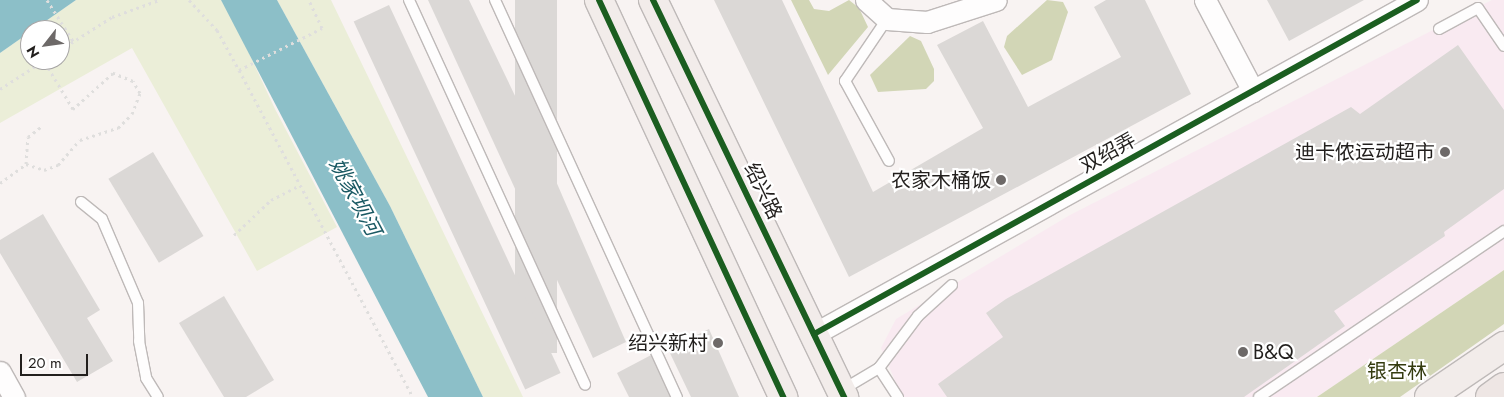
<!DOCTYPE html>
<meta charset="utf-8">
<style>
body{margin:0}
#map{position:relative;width:1504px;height:397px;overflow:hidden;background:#f8f3f2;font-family:Jost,"Noto Sans SC",sans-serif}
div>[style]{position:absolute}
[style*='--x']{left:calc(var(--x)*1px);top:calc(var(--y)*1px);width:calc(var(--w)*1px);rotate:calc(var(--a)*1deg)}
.commercial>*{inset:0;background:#f9eaf1}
.green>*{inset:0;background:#ebeed8}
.forest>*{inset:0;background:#d2d6b6}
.water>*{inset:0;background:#8cbfc8}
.building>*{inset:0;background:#dbd8d6;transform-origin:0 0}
.path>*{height:3px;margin-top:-1.5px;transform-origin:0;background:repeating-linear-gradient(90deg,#dfdedd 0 2.5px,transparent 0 6.5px)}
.roads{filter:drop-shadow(1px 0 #beb9b8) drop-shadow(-1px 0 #beb9b8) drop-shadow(0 1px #beb9b8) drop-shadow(0 -1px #beb9b8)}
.service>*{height:10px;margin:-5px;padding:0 5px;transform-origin:5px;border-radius:5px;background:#fefdfd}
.minor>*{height:21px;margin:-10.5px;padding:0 10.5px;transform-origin:10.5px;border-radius:10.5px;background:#fefdfd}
.primary>*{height:28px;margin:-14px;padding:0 14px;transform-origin:14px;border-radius:14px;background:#f2ecea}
.trunk>*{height:28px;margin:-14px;padding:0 14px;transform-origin:14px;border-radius:14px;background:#eee6e4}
.cycleway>*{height:6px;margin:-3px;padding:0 3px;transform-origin:3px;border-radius:3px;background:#1b5e20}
.dots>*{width:14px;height:14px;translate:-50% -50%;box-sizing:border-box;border:2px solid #fff;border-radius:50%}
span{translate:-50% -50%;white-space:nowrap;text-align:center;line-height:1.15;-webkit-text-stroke:4.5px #fff;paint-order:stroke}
.poi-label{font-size:20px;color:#221f1d}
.right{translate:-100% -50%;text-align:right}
.left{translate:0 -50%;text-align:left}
.street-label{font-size:20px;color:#221f1d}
.park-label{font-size:20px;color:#343b0f}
.water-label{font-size:21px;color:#1a5963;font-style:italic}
.north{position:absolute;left:20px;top:20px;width:50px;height:50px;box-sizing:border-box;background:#fff;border:1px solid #a7a5a5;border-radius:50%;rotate:240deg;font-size:14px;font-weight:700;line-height:20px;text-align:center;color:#221f1d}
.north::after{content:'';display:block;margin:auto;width:18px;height:22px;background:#6d6968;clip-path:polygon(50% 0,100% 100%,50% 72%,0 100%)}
.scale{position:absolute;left:20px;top:354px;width:68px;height:22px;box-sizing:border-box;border:2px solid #221f1d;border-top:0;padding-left:6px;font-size:15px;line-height:18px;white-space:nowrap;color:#221f1d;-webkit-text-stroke:4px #fff;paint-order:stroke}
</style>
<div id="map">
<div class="commercial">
<div style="clip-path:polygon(1492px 0,1504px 0,1504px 270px,1317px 397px,902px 397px,881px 348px,896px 319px,1070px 215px)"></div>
</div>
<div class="green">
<div style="clip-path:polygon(76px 0,221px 0,232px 17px,275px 109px,337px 227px,257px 271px,132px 48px,0 123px,0 53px,30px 32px,30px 60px,60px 60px,60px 30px,33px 30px)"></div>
<div style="clip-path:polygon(277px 0,331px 0,523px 397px,483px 397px,390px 206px)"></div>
</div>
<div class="forest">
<div style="clip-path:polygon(791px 0,809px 0,814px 9px,829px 11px,849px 0,859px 8px,868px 27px,828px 75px)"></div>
<div style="clip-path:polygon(1047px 0,1063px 2px,1068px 12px,1052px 60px,1022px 75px,1004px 47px,1007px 36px)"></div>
<div style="clip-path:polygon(910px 36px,921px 41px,934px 69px,934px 81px,926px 89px,878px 92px,870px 75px)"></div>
<div style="clip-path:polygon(1504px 270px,1504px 324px,1400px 397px,1317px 397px)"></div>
</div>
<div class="water">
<div style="clip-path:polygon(0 0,76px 0,0 53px)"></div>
<div style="clip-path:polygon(221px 0,277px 0,390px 206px,483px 397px,428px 397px)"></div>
</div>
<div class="building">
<div style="clip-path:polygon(428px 0,469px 0,555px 179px,626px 342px,593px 358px)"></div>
<div style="left:515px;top:0;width:42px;height:353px"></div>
<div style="clip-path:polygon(714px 0,782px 0,873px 192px,983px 128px,937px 45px,983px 21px,1028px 107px,1121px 57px,1094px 7px,1106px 0,1145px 0,1191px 94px,849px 277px)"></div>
<div style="clip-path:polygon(1267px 0,1364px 0,1289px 41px)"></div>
<div style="left:389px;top:5px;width:406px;height:39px;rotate:65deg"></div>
<div style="clip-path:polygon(1458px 45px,1504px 110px,1504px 189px,1444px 232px,1445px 236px,1334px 311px,1345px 326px,1244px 397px,947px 397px,938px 384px,1003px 337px,986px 313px,1006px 299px,1351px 107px,1360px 114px)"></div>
<div style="left:153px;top:152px;width:98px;height:52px;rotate:59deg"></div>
<div style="clip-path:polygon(43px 214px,100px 310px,87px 318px,113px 361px,77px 382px,0 253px,0 240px)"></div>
<div style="clip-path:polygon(224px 296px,274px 380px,246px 397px,224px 397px,179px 323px)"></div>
<div style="clip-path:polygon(709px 329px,739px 397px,691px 397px,668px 349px)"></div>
<div style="clip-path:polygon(655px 353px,675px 397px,629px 397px,617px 373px)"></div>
</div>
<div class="path">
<div style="--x:47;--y:0;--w:49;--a:57.6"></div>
<div style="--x:189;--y:0;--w:41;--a:47"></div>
<div style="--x:217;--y:30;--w:46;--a:61.2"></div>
<div style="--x:239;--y:70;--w:370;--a:62"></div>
<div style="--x:60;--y:50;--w:62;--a:-32.4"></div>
<div style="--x:112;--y:17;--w:50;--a:-19.9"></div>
<div style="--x:239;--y:70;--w:93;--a:-26.8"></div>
<div style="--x:322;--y:28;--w:31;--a:-115"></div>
<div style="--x:0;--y:89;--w:54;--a:-32.8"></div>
<div style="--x:26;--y:164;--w:19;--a:18"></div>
<div style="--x:44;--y:170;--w:15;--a:-20"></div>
<div style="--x:58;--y:165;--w:33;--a:-49"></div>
<div style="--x:80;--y:140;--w:40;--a:-18"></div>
<div style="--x:118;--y:128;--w:20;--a:-45"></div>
<div style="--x:132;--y:114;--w:22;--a:-69"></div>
<div style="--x:140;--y:93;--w:14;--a:-120"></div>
<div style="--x:133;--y:81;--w:22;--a:-158"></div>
<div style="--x:113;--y:73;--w:54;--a:138"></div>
<div style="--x:73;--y:109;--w:56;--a:-121.1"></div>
<div style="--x:0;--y:183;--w:32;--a:-36"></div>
<div style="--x:26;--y:164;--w:27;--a:-86"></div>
<div style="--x:28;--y:137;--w:18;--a:-38"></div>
<div style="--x:234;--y:235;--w:51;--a:-43.4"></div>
<div style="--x:271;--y:200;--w:31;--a:-27"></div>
</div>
<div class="roads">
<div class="service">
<div style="--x:409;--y:0;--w:423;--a:65.4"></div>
<div style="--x:495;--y:0;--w:437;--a:65.4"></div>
<div style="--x:887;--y:19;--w:75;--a:124.1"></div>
<div style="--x:845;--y:81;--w:91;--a:61.2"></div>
<div style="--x:1439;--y:29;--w:44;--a:-28.3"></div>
<div style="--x:1478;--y:8;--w:46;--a:55.6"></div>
<div style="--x:81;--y:202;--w:27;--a:39"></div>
<div style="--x:102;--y:219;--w:91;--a:66.8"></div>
<div style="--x:138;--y:303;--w:38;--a:88"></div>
<div style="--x:139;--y:341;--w:38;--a:79"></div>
<div style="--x:146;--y:378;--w:22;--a:58"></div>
<div style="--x:879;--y:368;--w:35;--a:57"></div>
<div style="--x:842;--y:390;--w:43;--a:-30.7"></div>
<div style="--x:879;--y:368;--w:65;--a:-53.1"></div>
<div style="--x:918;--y:316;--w:46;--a:-42.4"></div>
<div style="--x:1259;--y:397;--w:296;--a:-34.1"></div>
</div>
<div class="minor">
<div style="--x:866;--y:0;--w:28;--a:42"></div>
<div style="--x:887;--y:19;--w:40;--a:4.3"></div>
<div style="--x:927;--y:22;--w:72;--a:-17.7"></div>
<div style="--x:1205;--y:0;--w:103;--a:62.2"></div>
<div style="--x:814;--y:334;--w:689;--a:-28.98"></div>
<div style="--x:0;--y:372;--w:29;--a:61"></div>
</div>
<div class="primary">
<div style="--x:599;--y:0;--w:438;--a:65.1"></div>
<div style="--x:653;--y:0;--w:441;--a:64.3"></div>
<div style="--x:1429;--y:397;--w:91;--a:-34.2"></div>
</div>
<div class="trunk">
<div style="--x:1490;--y:397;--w:17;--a:-36"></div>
</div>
</div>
<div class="cycleway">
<div style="--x:599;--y:0;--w:438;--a:65.1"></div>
<div style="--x:653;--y:0;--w:441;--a:64.3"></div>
<div style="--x:814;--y:334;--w:689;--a:-28.98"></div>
</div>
<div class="dots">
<div style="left:1445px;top:152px;background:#6d6968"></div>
<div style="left:1001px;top:180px;background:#6d6968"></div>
<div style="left:718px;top:343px;background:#6d6968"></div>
<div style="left:1243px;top:352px;background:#6d6968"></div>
</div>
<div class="poi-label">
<span class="right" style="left:1435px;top:152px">迪卡侬运动超市</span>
<span class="right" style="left:991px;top:180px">农家木桶饭</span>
<span class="right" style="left:708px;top:343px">绍兴新村</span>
<span class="left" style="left:1253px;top:352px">B&amp;Q</span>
</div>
<div class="street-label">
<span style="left:1108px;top:153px;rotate:-29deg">双绍弄</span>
<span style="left:763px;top:191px;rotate:64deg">绍兴路</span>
</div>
<div class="park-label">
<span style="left:1397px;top:371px">银杏林</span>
</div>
<div class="water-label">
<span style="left:355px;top:197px;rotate:62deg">姚家坝河</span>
</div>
<div class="north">N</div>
<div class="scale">20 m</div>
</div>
